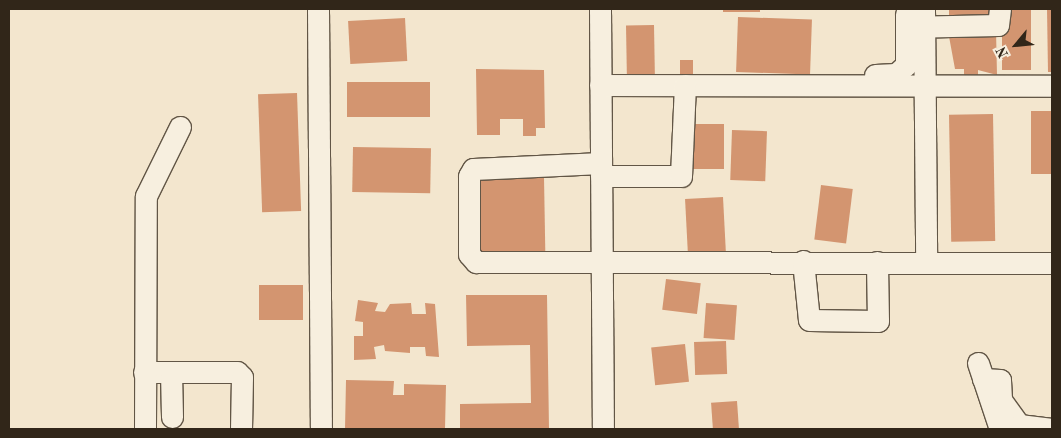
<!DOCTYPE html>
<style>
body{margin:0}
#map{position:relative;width:1061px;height:438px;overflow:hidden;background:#f3e6ce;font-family:"Old Standard TT",serif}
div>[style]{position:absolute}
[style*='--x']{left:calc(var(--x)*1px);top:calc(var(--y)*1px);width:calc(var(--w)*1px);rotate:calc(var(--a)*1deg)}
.building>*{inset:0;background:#d39570;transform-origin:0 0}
.roads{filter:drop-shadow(1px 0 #625646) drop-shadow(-1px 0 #625646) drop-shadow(0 1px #625646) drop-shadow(0 -1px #625646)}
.minor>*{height:21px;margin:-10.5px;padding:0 10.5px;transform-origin:10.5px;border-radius:10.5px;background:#f7efdf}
span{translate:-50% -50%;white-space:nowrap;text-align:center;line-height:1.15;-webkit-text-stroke:4.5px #f7efdf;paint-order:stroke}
.frame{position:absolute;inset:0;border:10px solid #312619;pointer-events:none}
.north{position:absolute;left:991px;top:20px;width:50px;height:50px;-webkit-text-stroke:4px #f7efdf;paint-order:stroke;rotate:242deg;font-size:14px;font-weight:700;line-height:20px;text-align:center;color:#312619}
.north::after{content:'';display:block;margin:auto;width:18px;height:22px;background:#312619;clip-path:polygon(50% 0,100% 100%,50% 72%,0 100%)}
</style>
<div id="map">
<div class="building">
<div style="left:723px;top:9px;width:37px;height:3px"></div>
<div style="left:949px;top:9px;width:48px;height:14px"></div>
<div style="left:1002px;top:9px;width:29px;height:61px"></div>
<div style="clip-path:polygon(1047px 9px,1052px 9px,1052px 72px,1048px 72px)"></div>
<div style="left:738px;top:17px;width:74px;height:55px;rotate:2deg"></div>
<div style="left:405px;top:18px;width:43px;height:57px;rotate:87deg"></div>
<div style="left:654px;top:25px;width:54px;height:28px;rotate:89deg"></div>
<div style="clip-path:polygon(996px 30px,997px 75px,978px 70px,978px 77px,964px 77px,964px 69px,955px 69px,948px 31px)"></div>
<div style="left:680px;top:60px;width:13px;height:18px"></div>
<div style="clip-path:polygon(476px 69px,544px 70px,545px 128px,536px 128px,536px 136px,523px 136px,523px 119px,500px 119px,500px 135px,477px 135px)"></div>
<div style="left:347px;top:82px;width:83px;height:35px"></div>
<div style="left:297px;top:93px;width:118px;height:39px;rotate:88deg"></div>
<div style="left:1031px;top:111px;width:21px;height:63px"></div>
<div style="left:993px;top:114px;width:127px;height:44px;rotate:89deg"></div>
<div style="left:693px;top:124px;width:31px;height:45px"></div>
<div style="left:732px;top:130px;width:35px;height:50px;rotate:2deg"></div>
<div style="left:353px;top:147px;width:78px;height:45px;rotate:1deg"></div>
<div style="left:544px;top:177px;width:75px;height:67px;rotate:89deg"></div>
<div style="left:821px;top:185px;width:32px;height:55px;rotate:7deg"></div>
<div style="left:723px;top:197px;width:54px;height:38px;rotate:87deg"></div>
<div style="left:666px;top:279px;width:35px;height:31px;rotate:7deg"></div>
<div style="left:303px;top:285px;width:35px;height:44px;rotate:90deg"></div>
<div style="clip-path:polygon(466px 295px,547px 295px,549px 429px,460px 429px,460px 404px,531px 403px,530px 345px,467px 346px)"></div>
<div style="clip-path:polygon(358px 300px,378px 303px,375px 311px,385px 312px,390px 304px,411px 303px,412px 314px,426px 314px,425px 303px,435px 304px,439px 357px,426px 356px,425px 347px,410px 347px,410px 353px,385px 351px,384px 345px,374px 347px,376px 359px,354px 360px,354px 336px,363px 336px,363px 322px,355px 321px)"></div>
<div style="left:706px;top:303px;width:31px;height:35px;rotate:4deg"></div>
<div style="left:726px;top:341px;width:33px;height:32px;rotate:88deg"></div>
<div style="left:685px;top:344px;width:38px;height:34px;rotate:84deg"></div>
<div style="clip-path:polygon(346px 380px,394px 381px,393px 395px,404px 395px,404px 384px,446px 385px,445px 429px,345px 429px)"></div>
<div style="left:737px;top:401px;width:28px;height:26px;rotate:86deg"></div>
</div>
<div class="roads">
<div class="minor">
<div style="--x:318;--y:9;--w:420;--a:89.6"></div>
<div style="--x:600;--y:9;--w:420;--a:89.6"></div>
<div style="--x:924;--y:9;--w:253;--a:89.5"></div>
<div style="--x:906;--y:27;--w:92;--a:-1.2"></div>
<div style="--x:998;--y:25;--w:16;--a:-83"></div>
<div style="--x:875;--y:75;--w:21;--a:-3"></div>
<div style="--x:896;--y:74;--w:13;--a:-42"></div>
<div style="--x:906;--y:65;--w:51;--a:-90"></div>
<div style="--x:600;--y:85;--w:452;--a:0.1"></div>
<div style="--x:601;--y:163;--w:128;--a:177.3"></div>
<div style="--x:473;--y:169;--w:8;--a:120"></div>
<div style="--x:469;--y:176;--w:78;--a:90"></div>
<div style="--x:469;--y:254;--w:11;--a:49"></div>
<div style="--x:476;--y:262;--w:576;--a:0.1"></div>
<div style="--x:601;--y:176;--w:80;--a:0"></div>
<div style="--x:681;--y:176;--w:91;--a:-87.5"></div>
<div style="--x:803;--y:261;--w:59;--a:84.2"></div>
<div style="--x:809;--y:320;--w:69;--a:0.8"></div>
<div style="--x:878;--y:321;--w:59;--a:-91"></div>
<div style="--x:978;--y:363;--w:70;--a:71.6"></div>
<div style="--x:144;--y:372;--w:93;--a:0"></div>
<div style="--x:237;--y:372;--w:7;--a:45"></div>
<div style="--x:242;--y:377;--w:52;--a:91.1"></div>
<div style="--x:171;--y:372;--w:45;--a:88.7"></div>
<div style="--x:983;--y:379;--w:17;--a:3"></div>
<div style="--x:1000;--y:380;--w:20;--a:87"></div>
<div style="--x:1001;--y:400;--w:31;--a:54"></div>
<div style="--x:1019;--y:425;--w:33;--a:7"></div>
<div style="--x:145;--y:429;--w:233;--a:-89.8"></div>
<div style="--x:146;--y:196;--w:77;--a:-63.8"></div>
</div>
</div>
<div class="frame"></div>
<div class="north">N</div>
</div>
